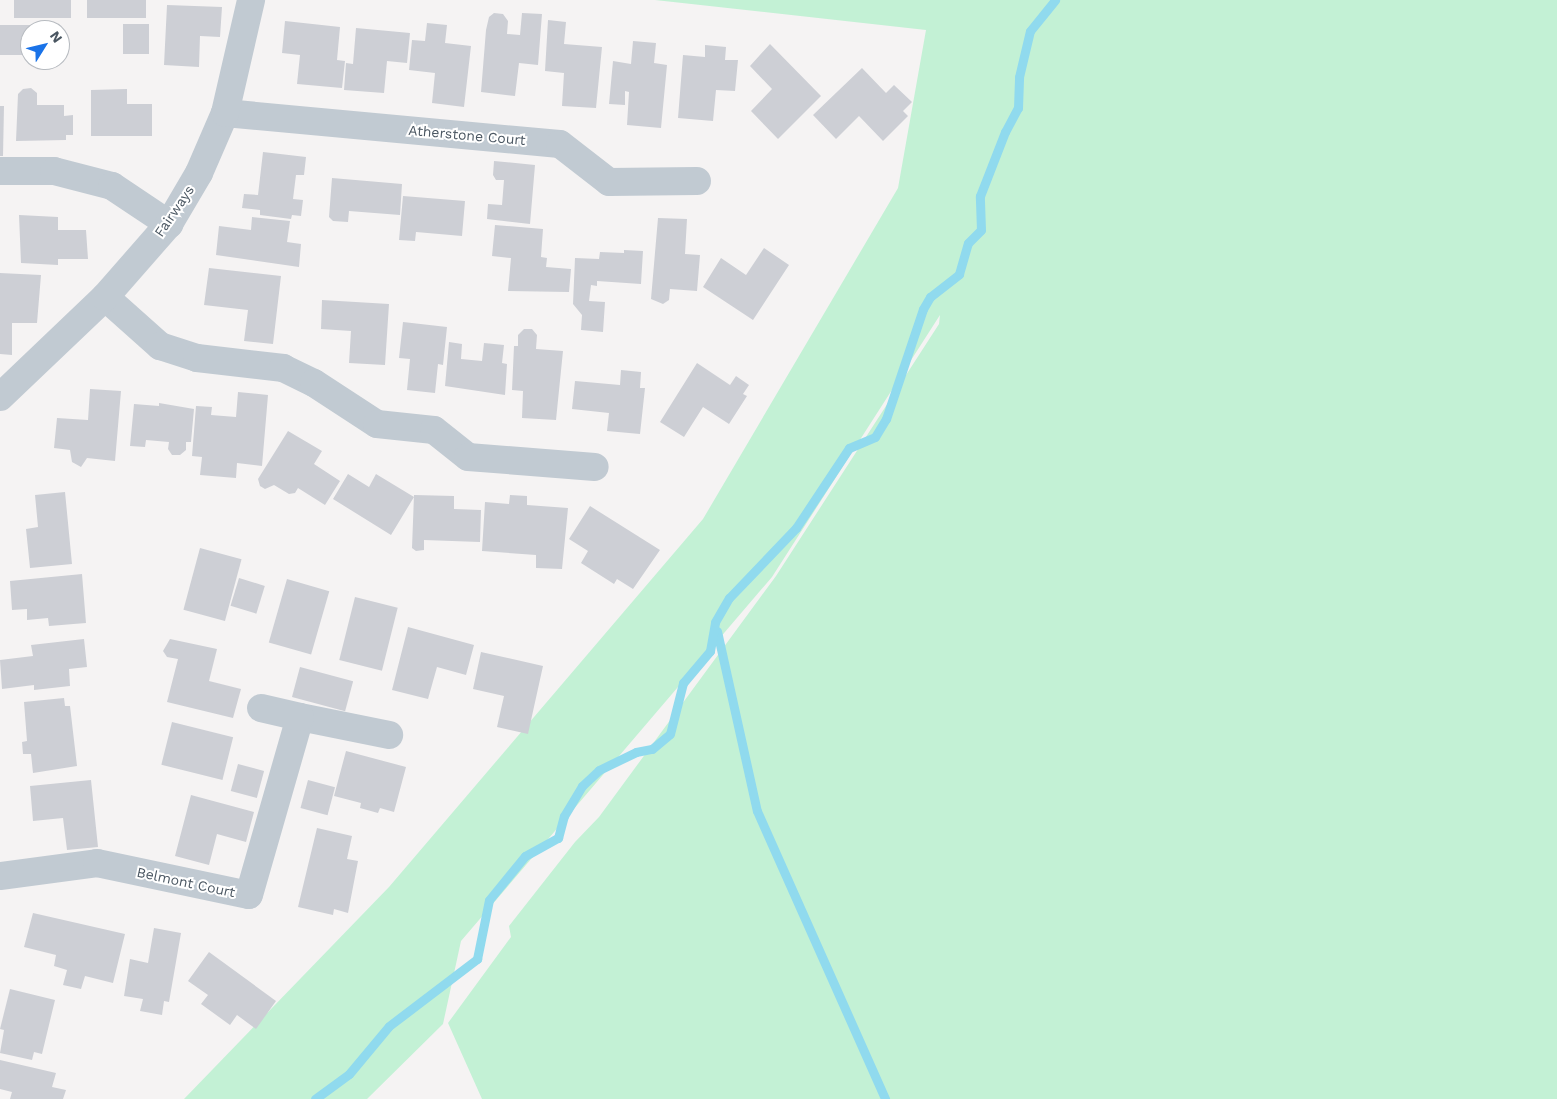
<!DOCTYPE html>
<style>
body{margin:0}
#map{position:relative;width:1557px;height:1099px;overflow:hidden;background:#f5f3f3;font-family:"Work Sans",sans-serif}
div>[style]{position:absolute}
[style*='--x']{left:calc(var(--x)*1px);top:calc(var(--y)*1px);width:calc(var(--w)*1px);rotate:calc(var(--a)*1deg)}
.green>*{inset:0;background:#c3f1d5}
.stream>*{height:9px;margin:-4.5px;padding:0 4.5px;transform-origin:4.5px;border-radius:4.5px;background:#90daee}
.building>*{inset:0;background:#cdcfd5;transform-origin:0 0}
.street>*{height:28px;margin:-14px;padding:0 14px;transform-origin:14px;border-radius:14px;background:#c1cad2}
span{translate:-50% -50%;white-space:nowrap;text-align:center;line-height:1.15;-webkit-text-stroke:4px #fff;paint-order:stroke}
.street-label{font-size:14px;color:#4a5661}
.north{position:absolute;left:20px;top:20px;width:50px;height:50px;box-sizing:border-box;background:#fff;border:1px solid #b7bbc0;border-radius:50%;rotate:54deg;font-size:14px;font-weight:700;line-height:20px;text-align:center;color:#4a5661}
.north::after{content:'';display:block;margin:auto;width:18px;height:22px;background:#1a73e8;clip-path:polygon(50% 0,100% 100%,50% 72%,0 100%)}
</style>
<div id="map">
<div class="green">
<div style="clip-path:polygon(655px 0,1557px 0,1557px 1099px,482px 1099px,448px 1023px,511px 937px,509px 926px,575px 842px,599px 817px,776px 576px,939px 324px,940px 315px,772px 577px,461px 941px,443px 1024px,367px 1099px,184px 1099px,389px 887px,703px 519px,898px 188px,926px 30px)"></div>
</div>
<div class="stream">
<div style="--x:717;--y:631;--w:184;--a:77.5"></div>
<div style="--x:757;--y:811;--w:315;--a:66"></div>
<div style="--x:315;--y:1099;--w:42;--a:-36.3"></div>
<div style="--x:349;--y:1074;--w:62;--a:-50.2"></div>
<div style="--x:389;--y:1026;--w:111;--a:-37.3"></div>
<div style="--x:477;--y:959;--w:60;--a:-78.5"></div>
<div style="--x:489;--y:900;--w:57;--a:-50.7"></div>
<div style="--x:525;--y:856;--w:38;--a:-29"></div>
<div style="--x:558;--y:838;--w:23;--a:-75"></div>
<div style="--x:564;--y:816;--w:35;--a:-59"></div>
<div style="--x:582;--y:786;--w:23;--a:-43"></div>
<div style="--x:599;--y:770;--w:41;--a:-25.9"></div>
<div style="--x:636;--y:752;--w:16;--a:-11"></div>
<div style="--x:652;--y:749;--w:23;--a:-40"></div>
<div style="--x:670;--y:734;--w:53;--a:-75.7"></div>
<div style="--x:683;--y:683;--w:42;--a:-49.8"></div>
<div style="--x:710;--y:651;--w:29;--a:-80"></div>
<div style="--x:715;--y:622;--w:28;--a:-60"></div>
<div style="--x:729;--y:598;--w:97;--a:-46.3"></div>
<div style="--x:796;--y:528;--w:96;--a:-56.5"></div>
<div style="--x:849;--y:448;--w:28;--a:-23"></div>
<div style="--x:875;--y:437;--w:21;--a:-59"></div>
<div style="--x:886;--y:419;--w:116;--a:-71.4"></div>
<div style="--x:923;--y:309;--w:14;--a:-60"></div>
<div style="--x:930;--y:297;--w:37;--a:-38"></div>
<div style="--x:959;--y:274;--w:32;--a:-74"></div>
<div style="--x:968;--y:243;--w:18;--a:-45"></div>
<div style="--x:981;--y:230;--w:34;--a:-92"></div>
<div style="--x:980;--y:196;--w:69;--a:-68.7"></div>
<div style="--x:1005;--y:132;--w:27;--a:-62"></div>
<div style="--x:1018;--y:108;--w:31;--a:-88"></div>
<div style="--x:1019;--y:77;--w:47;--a:-76.6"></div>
<div style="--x:1030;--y:31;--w:40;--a:-51"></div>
</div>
<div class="building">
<div style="left:14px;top:0;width:57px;height:18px"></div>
<div style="left:87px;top:0;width:59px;height:18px"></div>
<div style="clip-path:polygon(167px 5px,222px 7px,220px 37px,200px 36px,199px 67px,164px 65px)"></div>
<div style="clip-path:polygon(494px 13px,503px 14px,508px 21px,507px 34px,520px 35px,522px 13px,542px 14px,538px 65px,519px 63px,515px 96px,481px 92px,486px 30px,489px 17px)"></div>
<div style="clip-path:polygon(548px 20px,566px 22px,564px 44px,602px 47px,596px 108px,562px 106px,564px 73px,545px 71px)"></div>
<div style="clip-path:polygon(285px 21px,340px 27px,337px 60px,345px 61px,342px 88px,297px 84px,300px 55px,282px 53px)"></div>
<div style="clip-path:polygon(427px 23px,447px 25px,445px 43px,471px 46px,464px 107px,432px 103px,435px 73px,409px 70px,412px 40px,425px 41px)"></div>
<div style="left:123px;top:24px;width:26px;height:30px"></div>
<div style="left:30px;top:25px;width:30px;height:30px;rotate:90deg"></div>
<div style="clip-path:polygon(356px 28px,410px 33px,407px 63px,387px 61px,384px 93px,344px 90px,346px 63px,353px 64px)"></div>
<div style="clip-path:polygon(633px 41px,656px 43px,654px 63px,667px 65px,661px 128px,627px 125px,629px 92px,625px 91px,625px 105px,609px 104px,613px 61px,631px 64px)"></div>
<div style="clip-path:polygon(770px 44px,821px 96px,778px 139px,751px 111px,772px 89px,750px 66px)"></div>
<div style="clip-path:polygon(705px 45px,726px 47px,725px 60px,738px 60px,735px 91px,716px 90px,713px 121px,678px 118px,683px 55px,705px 57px)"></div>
<div style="clip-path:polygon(862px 68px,886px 93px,894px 85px,912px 102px,903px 111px,908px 116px,883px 141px,859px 116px,836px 139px,813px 115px)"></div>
<div style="clip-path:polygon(31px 88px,37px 93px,37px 105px,64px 105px,64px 116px,73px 115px,73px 135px,66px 135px,66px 140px,16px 141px,18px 94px,23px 89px)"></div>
<div style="clip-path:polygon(127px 89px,127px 104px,152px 104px,152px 136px,91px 136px,91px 90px)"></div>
<div style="clip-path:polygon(0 106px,4px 106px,3px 156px,0 156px)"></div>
<div style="clip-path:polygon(263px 152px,306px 157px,304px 175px,296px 175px,293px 199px,303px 200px,301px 216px,292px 215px,291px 219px,260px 215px,260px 210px,242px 208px,244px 194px,258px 195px)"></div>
<div style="clip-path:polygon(494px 161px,535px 165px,530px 224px,487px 219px,488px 204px,502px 205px,504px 180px,496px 180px,493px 175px)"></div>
<div style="clip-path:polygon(332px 178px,402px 184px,400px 215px,349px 211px,348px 222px,333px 221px,329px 217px)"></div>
<div style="clip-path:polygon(403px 196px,465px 201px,462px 236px,416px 232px,415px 241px,399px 240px)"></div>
<div style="clip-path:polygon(19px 215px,58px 217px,58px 230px,86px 230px,88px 259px,58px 259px,58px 265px,21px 263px)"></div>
<div style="clip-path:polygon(252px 217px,290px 221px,287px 242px,301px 244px,299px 267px,216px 255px,219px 226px,251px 230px)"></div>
<div style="clip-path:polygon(658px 218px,687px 219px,685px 254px,700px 255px,697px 291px,670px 289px,669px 300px,663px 304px,651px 299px)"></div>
<div style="clip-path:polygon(495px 225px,543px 229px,541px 257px,547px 258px,546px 267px,571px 269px,569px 292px,508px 291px,511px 258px,492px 256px)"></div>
<div style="clip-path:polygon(764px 248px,789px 265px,753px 320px,703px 287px,721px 258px,746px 275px)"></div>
<div style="clip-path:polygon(624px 250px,643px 251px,641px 284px,597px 281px,597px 286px,591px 285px,589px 301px,605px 302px,603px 332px,581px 330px,582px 315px,573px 304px,575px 258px,599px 259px,600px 252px,624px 253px)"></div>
<div style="clip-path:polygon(209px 268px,281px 276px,273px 344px,244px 341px,248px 310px,204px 305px)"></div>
<div style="clip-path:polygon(0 273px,41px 275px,37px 323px,12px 323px,12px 355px,0 354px)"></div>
<div style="clip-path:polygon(322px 300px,389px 304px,385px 365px,349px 363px,351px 331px,321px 329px)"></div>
<div style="clip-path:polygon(403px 322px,447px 327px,443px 365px,438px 364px,435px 393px,407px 390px,410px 359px,399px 358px)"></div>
<div style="clip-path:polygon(524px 329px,532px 329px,537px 335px,536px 349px,563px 351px,556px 420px,522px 418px,523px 391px,512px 390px,514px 346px,518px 346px,518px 335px)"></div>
<div style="clip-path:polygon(449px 342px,462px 344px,461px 359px,482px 361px,484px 343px,504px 345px,502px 363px,507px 364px,505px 395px,445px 386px)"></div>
<div style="clip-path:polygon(697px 363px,730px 385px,736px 376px,749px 385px,743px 394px,747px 396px,729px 424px,703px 407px,684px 437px,660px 422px)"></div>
<div style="clip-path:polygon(621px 370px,641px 372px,640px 388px,645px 388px,640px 434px,607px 431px,609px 413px,572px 409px,575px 381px,620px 385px)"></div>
<div style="clip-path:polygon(90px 389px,121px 391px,115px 461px,87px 458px,81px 467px,72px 462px,70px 450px,54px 448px,57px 418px,88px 420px)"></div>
<div style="clip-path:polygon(238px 392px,268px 395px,262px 466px,237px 463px,236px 478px,200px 475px,202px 457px,192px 456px,196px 406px,212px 407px,211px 415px,236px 417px)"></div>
<div style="clip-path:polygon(159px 403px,194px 409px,191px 442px,186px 442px,186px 450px,180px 455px,172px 455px,168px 449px,169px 442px,146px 440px,145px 447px,130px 446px,134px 404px,159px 406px)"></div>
<div style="clip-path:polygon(288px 431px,322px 451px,314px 464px,340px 481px,325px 505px,298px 488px,295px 493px,289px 494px,274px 485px,265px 489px,260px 486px,258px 479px)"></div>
<div style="clip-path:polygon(348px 474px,369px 487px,376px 474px,414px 497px,391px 535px,333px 499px)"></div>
<div style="clip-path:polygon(65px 492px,72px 564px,30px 568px,26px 529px,38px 527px,35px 495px)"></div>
<div style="clip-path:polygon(414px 495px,454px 496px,454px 509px,481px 510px,480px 542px,424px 540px,424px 550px,416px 551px,412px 548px)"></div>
<div style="clip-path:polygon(510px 495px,527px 496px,527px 505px,568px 508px,562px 569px,536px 568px,536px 555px,482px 551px,485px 502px,509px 504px)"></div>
<div style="clip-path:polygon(590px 506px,660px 550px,633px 589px,617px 579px,614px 584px,581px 563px,588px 551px,569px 539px)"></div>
<div style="left:200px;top:548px;width:43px;height:64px;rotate:15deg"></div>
<div style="clip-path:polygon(82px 574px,86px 623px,49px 626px,48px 618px,27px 620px,27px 609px,12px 610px,10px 581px)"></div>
<div style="left:239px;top:578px;width:27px;height:29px;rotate:17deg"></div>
<div style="left:287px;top:579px;width:44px;height:66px;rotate:16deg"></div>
<div style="left:355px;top:597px;width:44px;height:65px;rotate:14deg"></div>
<div style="clip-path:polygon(408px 627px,474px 645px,466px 675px,437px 667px,428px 699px,392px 690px)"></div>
<div style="clip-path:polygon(84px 639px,87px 667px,69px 669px,70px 686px,34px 690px,34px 685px,2px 689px,0 660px,33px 656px,31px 645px)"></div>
<div style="clip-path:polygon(170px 639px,217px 649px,209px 681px,241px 689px,233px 718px,167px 702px,178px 659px,167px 657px,163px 651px)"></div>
<div style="clip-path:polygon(481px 652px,543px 666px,528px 734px,497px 727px,504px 696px,473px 689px)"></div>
<div style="left:300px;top:667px;width:55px;height:31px;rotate:15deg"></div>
<div style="clip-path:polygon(64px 698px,65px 706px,70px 706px,77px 766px,33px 773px,31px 754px,23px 754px,22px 742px,27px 741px,24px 702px)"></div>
<div style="left:172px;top:722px;width:63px;height:44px;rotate:14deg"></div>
<div style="clip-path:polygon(346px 751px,406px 767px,394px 812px,380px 808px,378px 813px,360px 808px,361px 803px,334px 796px)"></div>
<div style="left:238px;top:764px;width:27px;height:28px;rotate:15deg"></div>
<div style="clip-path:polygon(91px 780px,98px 847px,67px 850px,63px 818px,33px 821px,30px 786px)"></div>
<div style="left:308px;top:780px;width:28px;height:29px;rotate:15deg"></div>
<div style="clip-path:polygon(191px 795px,254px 812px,246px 842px,217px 834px,209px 865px,175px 856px)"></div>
<div style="clip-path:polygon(317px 828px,352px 836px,347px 859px,358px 861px,348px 913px,334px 909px,333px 915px,298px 907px)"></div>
<div style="clip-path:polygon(33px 913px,125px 934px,113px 983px,85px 976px,81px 989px,63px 985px,67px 970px,54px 966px,56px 955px,24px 947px)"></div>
<div style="clip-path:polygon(154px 928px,181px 933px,169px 1002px,164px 1001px,162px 1015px,140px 1011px,143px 999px,124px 996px,130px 959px,148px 963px)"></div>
<div style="clip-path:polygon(209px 952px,276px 1001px,256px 1029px,237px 1015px,230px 1025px,201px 1004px,208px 995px,188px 981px)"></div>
<div style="clip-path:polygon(10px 989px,55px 1000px,42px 1054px,34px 1052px,32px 1060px,0 1053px,4px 1030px,0 1029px)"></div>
<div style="clip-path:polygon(0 1060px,56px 1073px,52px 1087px,66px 1090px,63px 1099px,10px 1099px,12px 1092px,0 1089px)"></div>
</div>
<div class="street">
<div style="--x:225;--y:113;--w:336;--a:5.3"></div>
<div style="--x:560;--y:144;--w:62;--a:37.8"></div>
<div style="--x:609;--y:182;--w:88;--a:-0.7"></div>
<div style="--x:0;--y:171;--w:54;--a:0"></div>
<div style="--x:54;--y:171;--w:60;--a:14.5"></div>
<div style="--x:112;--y:186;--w:69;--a:33.7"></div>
<div style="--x:105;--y:297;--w:74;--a:41.7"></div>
<div style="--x:160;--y:346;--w:39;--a:18"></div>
<div style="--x:197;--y:358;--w:87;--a:6.6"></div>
<div style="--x:283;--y:368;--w:34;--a:26"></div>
<div style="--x:314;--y:383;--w:75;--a:33.1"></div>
<div style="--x:377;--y:424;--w:57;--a:6"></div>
<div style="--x:434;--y:430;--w:43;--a:38.5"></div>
<div style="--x:468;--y:457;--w:127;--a:4.5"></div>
<div style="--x:0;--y:397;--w:145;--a:-43.6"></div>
<div style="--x:105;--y:297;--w:97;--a:-48.8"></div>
<div style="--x:169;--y:224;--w:59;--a:-59.5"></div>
<div style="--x:199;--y:173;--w:65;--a:-66.6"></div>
<div style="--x:225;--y:113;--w:116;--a:-77"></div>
<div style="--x:300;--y:717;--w:91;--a:11.4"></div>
<div style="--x:0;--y:876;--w:98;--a:-7.6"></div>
<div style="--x:97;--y:863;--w:155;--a:11.9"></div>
<div style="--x:249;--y:895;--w:185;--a:-74"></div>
<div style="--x:300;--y:717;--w:40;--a:-167"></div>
</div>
<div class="street-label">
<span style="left:467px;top:135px;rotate:5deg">Atherstone Court</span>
<span style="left:174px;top:211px;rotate:-56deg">Fairways</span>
<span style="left:186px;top:882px;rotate:12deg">Belmont Court</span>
</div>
<div class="north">N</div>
</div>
